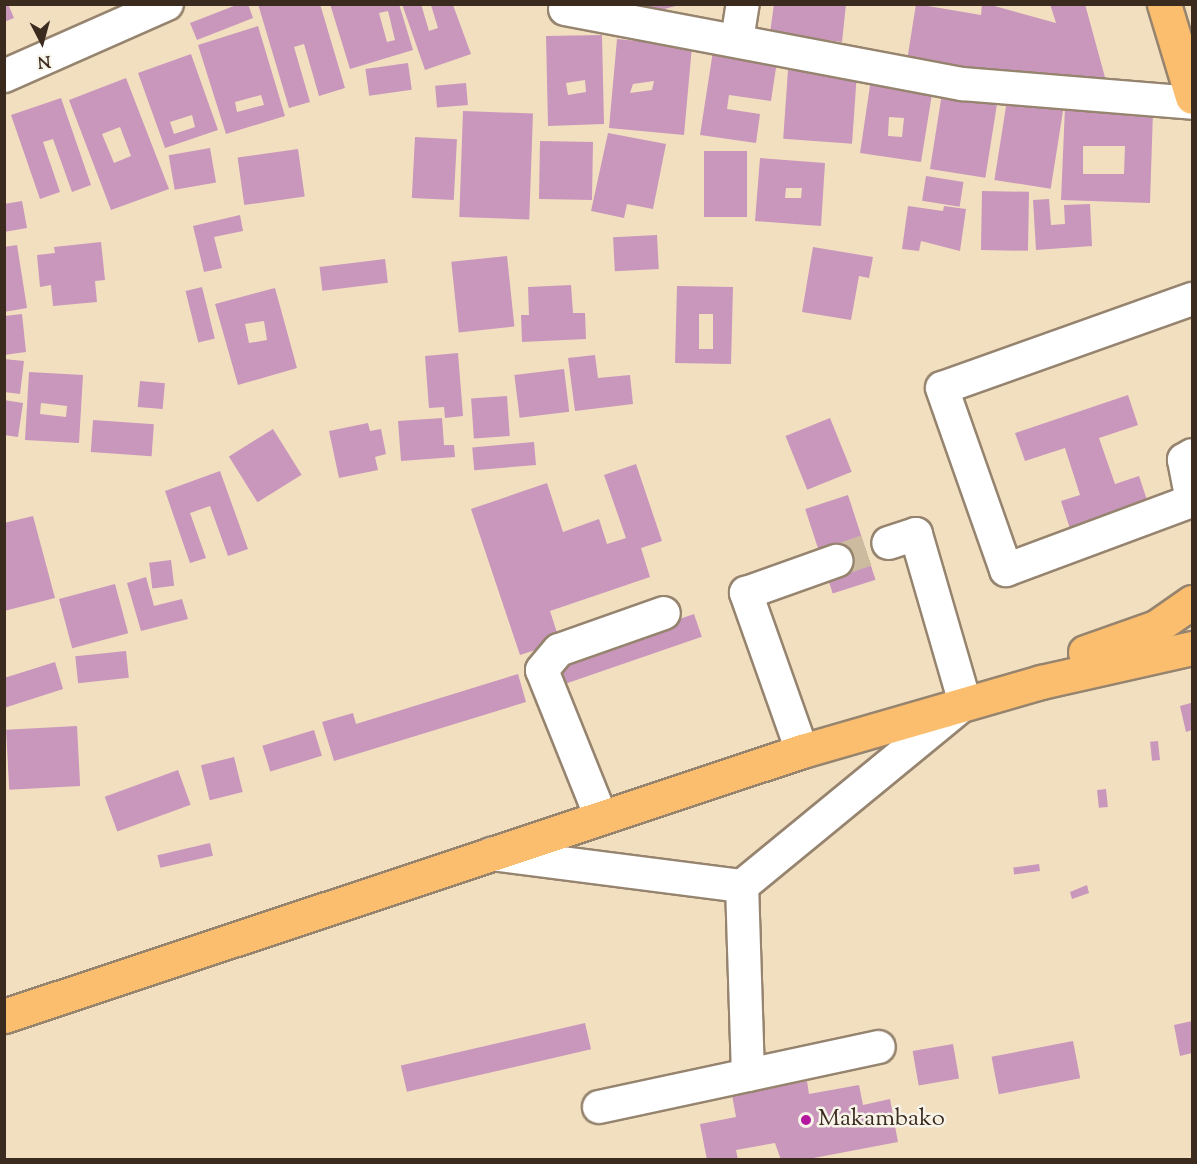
<!DOCTYPE html>
<style>
body{margin:0}
#map{position:relative;width:1197px;height:1164px;overflow:hidden;background:#f1dfc0;font-family:"Sorts Mill Goudy",serif}
div>[style]{position:absolute}
[style*='--x']{left:calc(var(--x)*1px);top:calc(var(--y)*1px);width:calc(var(--w)*1px);rotate:calc(var(--a)*1deg)}
.building>*{inset:0;background:#c997bc;transform-origin:0 0}
.minor-tunnel>*{height:32px;margin-top:-16px;transform-origin:0;background:repeating-linear-gradient(90deg,#cdbba0 0 32px,transparent 0 48px)}
.roads{filter:drop-shadow(2px 0 #96846f) drop-shadow(-2px 0 #96846f) drop-shadow(0 2px #96846f) drop-shadow(0 -2px #96846f)}
.minor>*{height:32px;margin:-16px;padding:0 16px;transform-origin:16px;border-radius:16px;background:#fff}
.highway>*{height:33px;margin:-16.5px;padding:0 16.5px;transform-origin:16.5px;border-radius:16.5px;background:#fbbd6e}
.dots>*{width:16px;height:16px;translate:-50% -50%;box-sizing:border-box;border:3px solid #f7f3e8;border-radius:50%}
span{translate:-50% -50%;white-space:nowrap;text-align:center;line-height:1.15;-webkit-text-stroke:5px #f7f3e8;paint-order:stroke}
.poi-label{font-size:24px;color:#3b2a1e}
.left{translate:0 -50%;text-align:left}
.frame{position:absolute;inset:0;border:6px solid #3b2a1e;pointer-events:none}
.north{position:absolute;left:12px;top:12px;width:60px;height:60px;-webkit-text-stroke:4px #f7f3e8;paint-order:stroke;rotate:174deg;font-size:16px;font-weight:700;line-height:24px;text-align:center;color:#3b2a1e}
.north::after{content:'';display:block;margin:auto;width:21px;height:27px;background:#3b2a1e;clip-path:polygon(50% 0,100% 100%,50% 72%,0 100%)}
</style>
<div id="map">
<div class="building">
<div style="clip-path:polygon(4px 4px,8px 4px,14px 18px,4px 22px)"></div>
<div style="clip-path:polygon(239px 4px,248px 4px,253px 18px,197px 40px,190px 23px)"></div>
<div style="clip-path:polygon(258px 4px,320px 4px,345px 88px,319px 96px,304px 44px,294px 47px,310px 102px,289px 108px)"></div>
<div style="clip-path:polygon(evenodd,330px 4px,399px 4px,413px 50px,350px 69px,330px 4px,388px 11px,395px 40px,387px 42px,379px 13px,388px 11px)"></div>
<div style="clip-path:polygon(402px 4px,421px 4px,429px 31px,438px 28px,431px 5px,453px 5px,471px 54px,425px 70px)"></div>
<div style="clip-path:polygon(624px 4px,678px 4px,679px 5px,628px 19px)"></div>
<div style="clip-path:polygon(774px 4px,846px 4px,842px 42px,770px 33px)"></div>
<div style="clip-path:polygon(916px 4px,981px 15px,982px 4px,987px 4px,1056px 23px,1050px 4px,1085px 4px,1109px 92px,906px 67px)"></div>
<div style="clip-path:polygon(evenodd,258px 26px,285px 116px,226px 134px,198px 45px,258px 26px,261px 95px,264px 105px,237px 112px,235px 102px,261px 95px)"></div>
<div style="clip-path:polygon(evenodd,602px 35px,604px 124px,548px 126px,546px 36px,602px 35px,585px 80px,586px 92px,568px 95px,566px 83px,585px 80px)"></div>
<div style="clip-path:polygon(evenodd,617px 39px,692px 46px,684px 135px,609px 128px,617px 39px,654px 81px,652px 90px,630px 93px,633px 84px,654px 81px)"></div>
<div style="clip-path:polygon(713px 51px,777px 61px,771px 101px,729px 95px,727px 109px,760px 114px,756px 143px,700px 135px)"></div>
<div style="clip-path:polygon(evenodd,191px 54px,218px 130px,165px 148px,138px 73px,191px 54px,192px 115px,195px 127px,174px 134px,170px 122px,192px 115px)"></div>
<div style="left:408px;top:63px;width:27px;height:43px;rotate:82deg"></div>
<div style="left:788px;top:70px;width:69px;height:69px;rotate:4deg"></div>
<div style="clip-path:polygon(evenodd,126px 78px,169px 189px,111px 210px,69px 100px,126px 78px,120px 127px,131px 156px,114px 163px,102px 134px,120px 127px)"></div>
<div style="clip-path:polygon(evenodd,871px 79px,933px 88px,921px 162px,860px 153px,871px 79px,889px 117px,904px 118px,902px 137px,888px 136px,889px 117px)"></div>
<div style="left:466px;top:83px;width:22px;height:31px;rotate:85deg"></div>
<div style="left:943px;top:87px;width:56px;height:83px;rotate:9deg"></div>
<div style="left:1008px;top:94px;width:57px;height:87px;rotate:9deg"></div>
<div style="clip-path:polygon(61px 98px,91px 185px,72px 192px,53px 139px,43px 142px,60px 192px,40px 199px,11px 115px)"></div>
<div style="clip-path:polygon(evenodd,1065px 107px,1153px 111px,1150px 203px,1061px 200px,1065px 107px,1083px 146px,1125px 146px,1124px 174px,1083px 174px,1083px 146px)"></div>
<div style="left:463px;top:111px;width:70px;height:106px;rotate:2deg"></div>
<div style="clip-path:polygon(608px 133px,666px 144px,653px 209px,627px 204px,624px 218px,591px 211px)"></div>
<div style="left:415px;top:137px;width:42px;height:61px;rotate:3deg"></div>
<div style="left:540px;top:141px;width:53px;height:58px;rotate:1deg"></div>
<div style="left:210px;top:148px;width:35px;height:42px;rotate:80deg"></div>
<div style="left:298px;top:149px;width:48px;height:61px;rotate:82deg"></div>
<div style="left:704px;top:151px;width:43px;height:66px"></div>
<div style="clip-path:polygon(evenodd,760px 158px,825px 163px,821px 226px,755px 221px,760px 158px,786px 188px,802px 188px,801px 198px,785px 198px,786px 188px)"></div>
<div style="left:926px;top:176px;width:38px;height:25px;rotate:9deg"></div>
<div style="left:982px;top:191px;width:47px;height:59px;rotate:1deg"></div>
<div style="clip-path:polygon(1049px 199px,1051px 225px,1065px 224px,1064px 205px,1090px 204px,1092px 246px,1036px 250px,1033px 200px)"></div>
<div style="clip-path:polygon(22px 201px,27px 228px,4px 232px,4px 204px)"></div>
<div style="clip-path:polygon(908px 206px,943px 211px,944px 206px,966px 209px,960px 251px,921px 241px,919px 251px,902px 249px)"></div>
<div style="clip-path:polygon(240px 215px,243px 231px,214px 237px,222px 268px,204px 272px,193px 226px)"></div>
<div style="left:657px;top:235px;width:34px;height:44px;rotate:87deg"></div>
<div style="clip-path:polygon(101px 242px,105px 280px,95px 281px,97px 302px,53px 306px,51px 285px,40px 287px,37px 255px,55px 253px,54px 247px)"></div>
<div style="clip-path:polygon(17px 245px,27px 308px,4px 312px,4px 247px)"></div>
<div style="clip-path:polygon(813px 247px,873px 257px,869px 278px,859px 276px,851px 320px,802px 312px)"></div>
<div style="left:507px;top:256px;width:71px;height:56px;rotate:84deg"></div>
<div style="left:385px;top:259px;width:24px;height:66px;rotate:83deg"></div>
<div style="clip-path:polygon(571px 285px,573px 313px,585px 313px,586px 339px,522px 342px,521px 315px,529px 315px,528px 287px)"></div>
<div style="clip-path:polygon(evenodd,677px 286px,733px 287px,731px 364px,675px 363px,677px 286px,699px 314px,713px 314px,713px 349px,699px 349px,699px 314px)"></div>
<div style="left:202px;top:287px;width:53px;height:17px;rotate:76deg"></div>
<div style="clip-path:polygon(evenodd,275px 288px,297px 368px,238px 385px,215px 304px,275px 288px,264px 321px,267px 340px,249px 343px,245px 324px,264px 321px)"></div>
<div style="clip-path:polygon(22px 314px,26px 352px,4px 355px,4px 316px)"></div>
<div style="clip-path:polygon(458px 353px,463px 416px,445px 418px,444px 407px,429px 408px,425px 356px)"></div>
<div style="clip-path:polygon(595px 355px,598px 378px,630px 375px,633px 404px,575px 411px,568px 358px)"></div>
<div style="clip-path:polygon(4px 359px,24px 361px,20px 394px,4px 392px)"></div>
<div style="left:564px;top:369px;width:43px;height:50px;rotate:83deg"></div>
<div style="clip-path:polygon(evenodd,29px 372px,83px 375px,79px 443px,25px 440px,29px 372px,41px 403px,67px 406px,66px 417px,40px 414px,41px 403px)"></div>
<div style="left:140px;top:381px;width:25px;height:26px;rotate:5deg"></div>
<div style="clip-path:polygon(1128px 395px,1138px 425px,1099px 438px,1115px 484px,1139px 476px,1150px 509px,1072px 535px,1061px 501px,1080px 495px,1065px 448px,1025px 461px,1015px 433px)"></div>
<div style="left:507px;top:396px;width:40px;height:36px;rotate:86deg"></div>
<div style="clip-path:polygon(4px 400px,23px 403px,18px 437px,4px 435px)"></div>
<div style="clip-path:polygon(442px 418px,444px 445px,454px 445px,455px 457px,401px 461px,398px 421px)"></div>
<div style="left:830px;top:418px;width:58px;height:48px;rotate:68deg"></div>
<div style="left:93px;top:420px;width:61px;height:32px;rotate:4deg"></div>
<div style="clip-path:polygon(368px 423px,370px 431px,381px 429px,386px 454px,375px 457px,378px 470px,339px 478px,329px 431px)"></div>
<div style="left:273px;top:429px;width:54px;height:52px;rotate:58deg"></div>
<div style="left:534px;top:442px;width:23px;height:62px;rotate:85deg"></div>
<div style="clip-path:polygon(636px 464px,662px 541px,641px 548px,650px 577px,550px 611px,560px 642px,520px 655px,471px 509px,547px 483px,563px 532px,599px 519px,607px 544px,626px 538px,604px 475px)"></div>
<div style="clip-path:polygon(220px 471px,248px 549px,228px 556px,210px 506px,190px 513px,206px 558px,190px 563px,165px 491px)"></div>
<div style="left:848px;top:495px;width:89px;height:45px;rotate:72deg"></div>
<div style="clip-path:polygon(33px 516px,55px 598px,4px 611px,4px 523px)"></div>
<div style="left:171px;top:560px;width:26px;height:22px;rotate:83deg"></div>
<div style="clip-path:polygon(146px 577px,154px 606px,182px 599px,188px 619px,141px 631px,127px 583px)"></div>
<div style="left:115px;top:584px;width:51px;height:58px;rotate:75deg"></div>
<div style="left:694px;top:614px;width:24px;height:145px;rotate:71deg"></div>
<div style="left:126px;top:651px;width:27px;height:51px;rotate:84deg"></div>
<div style="clip-path:polygon(55px 662px,63px 689px,4px 708px,4px 678px)"></div>
<div style="clip-path:polygon(518px 674px,526px 702px,334px 761px,322px 722px,353px 713px,356px 724px)"></div>
<div style="clip-path:polygon(1191px 703px,1192px 730px,1186px 732px,1180px 706px)"></div>
<div style="left:77px;top:726px;width:60px;height:71px;rotate:87deg"></div>
<div style="left:314px;top:730px;width:27px;height:54px;rotate:73deg"></div>
<div style="left:1158px;top:741px;width:19px;height:8px;rotate:84deg"></div>
<div style="left:234px;top:757px;width:36px;height:34px;rotate:76deg"></div>
<div style="left:178px;top:770px;width:37px;height:78px;rotate:70deg"></div>
<div style="left:1106px;top:789px;width:18px;height:9px;rotate:84deg"></div>
<div style="left:210px;top:843px;width:13px;height:54px;rotate:77deg"></div>
<div style="left:1039px;top:864px;width:7px;height:26px;rotate:82deg"></div>
<div style="clip-path:polygon(1087px 885px,1089px 893px,1072px 899px,1070px 892px)"></div>
<div style="clip-path:polygon(1192px 1021px,1192px 1053px,1180px 1056px,1174px 1025px)"></div>
<div style="left:585px;top:1023px;width:27px;height:189px;rotate:77deg"></div>
<div style="left:1073px;top:1041px;width:38px;height:83px;rotate:79deg"></div>
<div style="left:953px;top:1044px;width:35px;height:41px;rotate:80deg"></div>
<div style="clip-path:polygon(807px 1081px,809px 1094px,859px 1085px,863px 1105px,890px 1099px,898px 1142px,803px 1160px,781px 1160px,775px 1143px,736px 1150px,738px 1160px,707px 1160px,700px 1124px,736px 1117px,732px 1095px)"></div>
</div>
<div class="minor-tunnel">
<div style="--x:836;--y:561;--w:55;--a:-19.1"></div>
</div>
<div class="roads">
<div class="minor">
<div style="--x:565;--y:9;--w:405;--a:10.7"></div>
<div style="--x:963;--y:84;--w:230;--a:4.7"></div>
<div style="--x:737;--y:40;--w:36;--a:-81"></div>
<div style="--x:4;--y:76;--w:178;--a:-23.8"></div>
<div style="--x:1192;--y:299;--w:265;--a:160.4"></div>
<div style="--x:942;--y:388;--w:193;--a:70.6"></div>
<div style="--x:1006;--y:570;--w:198;--a:-20.4"></div>
<div style="--x:1192;--y:501;--w:42;--a:-101"></div>
<div style="--x:1184;--y:460;--w:9;--a:-32"></div>
<div style="--x:802;--y:751;--w:168;--a:-109.5"></div>
<div style="--x:746;--y:593;--w:96;--a:-19.6"></div>
<div style="--x:601;--y:817;--w:158;--a:-111.9"></div>
<div style="--x:542;--y:670;--w:26;--a:-50"></div>
<div style="--x:559;--y:650;--w:111;--a:-19.4"></div>
<div style="--x:491;--y:854;--w:253;--a:7.3"></div>
<div style="--x:748;--y:1075;--w:189;--a:-91.8"></div>
<div style="--x:742;--y:886;--w:288;--a:-39.4"></div>
<div style="--x:965;--y:703;--w:176;--a:-106.2"></div>
<div style="--x:916;--y:534;--w:29;--a:162"></div>
<div style="--x:599;--y:1107;--w:286;--a:-12.1"></div>
</div>
<div class="highway">
<div style="--x:1164;--y:4;--w:97;--a:73.2"></div>
<div style="--x:1085;--y:652;--w:75;--a:-19.4"></div>
<div style="--x:1156;--y:627;--w:44;--a:-34.8"></div>
<div style="--x:4;--y:1016;--w:841;--a:-18.37"></div>
<div style="--x:802;--y:751;--w:249;--a:-16.1"></div>
<div style="--x:1041;--y:682;--w:155;--a:-12.7"></div>
</div>
</div>
<div class="dots">
<div style="left:806px;top:1120px;background:#b5179e"></div>
</div>
<div class="poi-label">
<span class="left" style="left:818px;top:1120px">Makambako</span>
</div>
<div class="frame"></div>
<div class="north">N</div>
</div>
